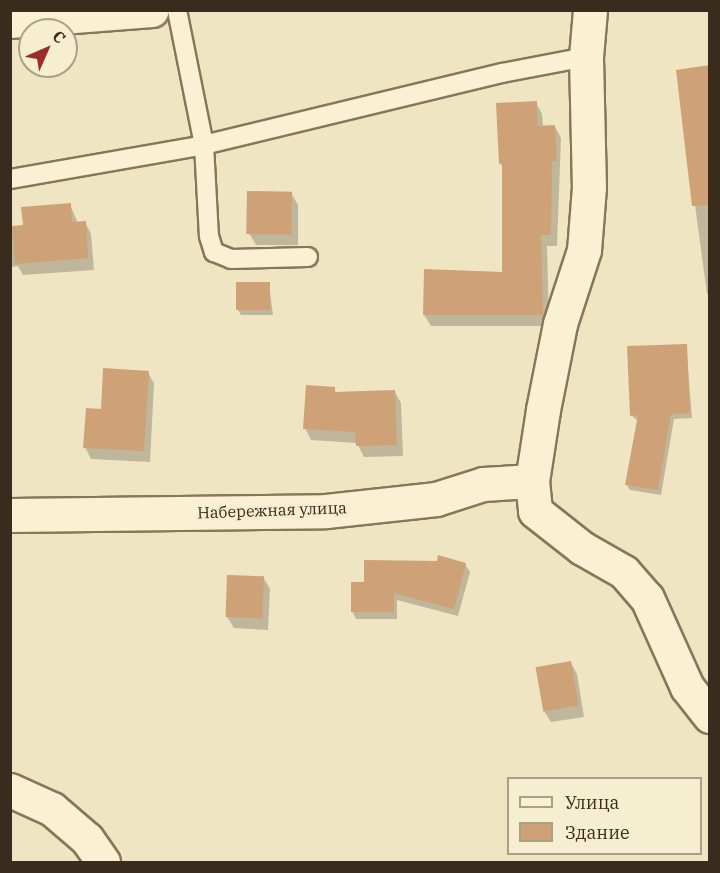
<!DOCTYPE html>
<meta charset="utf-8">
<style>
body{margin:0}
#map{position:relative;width:720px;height:873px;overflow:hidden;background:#efe5c2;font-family:"IBM Plex Serif",serif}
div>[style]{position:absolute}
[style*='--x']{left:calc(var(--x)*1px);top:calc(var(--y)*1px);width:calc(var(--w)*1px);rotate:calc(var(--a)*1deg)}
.shadow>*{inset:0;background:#0003}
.building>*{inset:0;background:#cea176;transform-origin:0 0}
.roads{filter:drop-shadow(2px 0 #897658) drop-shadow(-2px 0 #897658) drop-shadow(0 2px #897658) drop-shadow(0 -2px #897658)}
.lane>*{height:18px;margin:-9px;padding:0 9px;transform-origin:9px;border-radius:9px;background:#faf1d5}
.street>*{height:33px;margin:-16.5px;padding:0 16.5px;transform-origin:16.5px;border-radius:16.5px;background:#faf1d5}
span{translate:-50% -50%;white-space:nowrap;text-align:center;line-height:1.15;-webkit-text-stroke:5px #f6eed1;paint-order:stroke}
.street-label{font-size:16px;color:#392c1d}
.frame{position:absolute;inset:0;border:12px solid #392c1d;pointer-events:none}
.legend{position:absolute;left:507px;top:777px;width:195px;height:78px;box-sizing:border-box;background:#f6eed1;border:2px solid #aaa089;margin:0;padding:8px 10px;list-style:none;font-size:18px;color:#392c1d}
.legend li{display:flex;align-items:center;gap:12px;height:30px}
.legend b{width:30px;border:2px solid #aaa089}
.north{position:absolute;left:18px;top:18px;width:60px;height:60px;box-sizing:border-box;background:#f6eed1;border:2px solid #aaa089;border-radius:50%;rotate:45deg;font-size:16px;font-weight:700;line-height:24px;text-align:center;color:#392c1d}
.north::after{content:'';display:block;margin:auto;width:21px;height:27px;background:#9a2e27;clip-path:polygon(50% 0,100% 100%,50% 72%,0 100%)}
</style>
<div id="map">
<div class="shadow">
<div style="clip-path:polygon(710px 67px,710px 294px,707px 294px,677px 71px)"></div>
<div style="clip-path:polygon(536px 103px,542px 114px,543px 127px,555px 127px,561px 138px,557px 246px,547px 246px,549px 326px,431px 326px,424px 315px,503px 274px,504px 169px,500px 163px)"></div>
<div style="clip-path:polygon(291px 193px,298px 205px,298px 245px,256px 245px,249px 233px)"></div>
<div style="clip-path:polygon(70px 205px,78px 223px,85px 222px,91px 234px,94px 270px,23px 275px,18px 266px,10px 267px,10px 227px,24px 226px)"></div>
<div style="clip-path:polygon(269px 284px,273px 315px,241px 315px,238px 310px)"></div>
<div style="clip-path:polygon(686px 345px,692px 418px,674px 419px,661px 495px,630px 490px,627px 485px,638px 421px,631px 415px)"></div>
<div style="clip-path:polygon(148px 372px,154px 384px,150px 462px,91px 459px,85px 447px)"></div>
<div style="clip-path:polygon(334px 389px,337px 394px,395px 392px,401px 403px,403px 456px,364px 457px,357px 443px,311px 440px,305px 428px)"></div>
<div style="clip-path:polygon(465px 564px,470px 572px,458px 616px,397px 600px,397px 619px,356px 619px,352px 611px,365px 583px)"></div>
<div style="clip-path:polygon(263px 577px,270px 589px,268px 630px,234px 628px,227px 617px)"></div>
<div style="clip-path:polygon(571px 663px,577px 674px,584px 717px,551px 722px,544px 711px)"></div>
</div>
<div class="building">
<div style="clip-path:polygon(710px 65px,710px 205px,692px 206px,676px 70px)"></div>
<div style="clip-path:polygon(537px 101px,537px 126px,555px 125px,557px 161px,552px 161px,551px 235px,541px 235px,543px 315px,423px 315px,424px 269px,502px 272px,502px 163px,499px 164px,496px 103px)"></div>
<div style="left:247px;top:191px;width:45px;height:43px;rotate:1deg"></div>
<div style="clip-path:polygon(71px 203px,72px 222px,86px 221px,88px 258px,15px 264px,12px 226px,23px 225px,21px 207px)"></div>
<div style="left:236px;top:282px;width:34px;height:28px"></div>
<div style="clip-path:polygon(687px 344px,690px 413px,671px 414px,658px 490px,625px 485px,638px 415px,630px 416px,627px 346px)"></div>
<div style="clip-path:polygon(103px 368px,149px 371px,144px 451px,83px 448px,86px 408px,101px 409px)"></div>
<div style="clip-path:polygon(306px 385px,335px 387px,335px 392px,395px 390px,397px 445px,356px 446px,355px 432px,303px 429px)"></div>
<div style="clip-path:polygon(438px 555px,466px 563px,454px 609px,394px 593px,394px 612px,351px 612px,351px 582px,364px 582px,364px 560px,437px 561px)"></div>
<div style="left:227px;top:575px;width:37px;height:42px;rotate:2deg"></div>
<div style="left:571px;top:661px;width:45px;height:36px;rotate:80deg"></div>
</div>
<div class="roads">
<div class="lane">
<div style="--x:177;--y:10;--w:138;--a:78.7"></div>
<div style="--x:204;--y:145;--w:91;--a:86.9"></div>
<div style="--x:209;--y:236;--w:17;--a:73"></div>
<div style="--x:214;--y:252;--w:18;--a:22"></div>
<div style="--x:231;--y:259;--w:77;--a:-1.5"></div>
<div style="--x:10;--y:179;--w:197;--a:-9.9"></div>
<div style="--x:204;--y:145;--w:307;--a:-13.6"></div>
<div style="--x:502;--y:73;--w:86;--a:-10.8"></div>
</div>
<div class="street">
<div style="--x:590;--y:10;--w:47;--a:94.9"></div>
<div style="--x:586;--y:57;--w:130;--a:88.7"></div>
<div style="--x:589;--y:187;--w:63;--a:94.5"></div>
<div style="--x:584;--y:250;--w:78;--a:108"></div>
<div style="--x:560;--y:324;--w:88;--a:101.2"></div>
<div style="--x:543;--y:410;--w:72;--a:98.8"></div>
<div style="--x:532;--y:481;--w:30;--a:84"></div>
<div style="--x:535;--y:511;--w:60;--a:38.2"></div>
<div style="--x:582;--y:548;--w:48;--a:29.7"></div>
<div style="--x:624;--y:572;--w:35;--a:49"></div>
<div style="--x:647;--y:598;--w:98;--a:65.8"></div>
<div style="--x:687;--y:687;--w:37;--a:52"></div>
<div style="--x:10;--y:21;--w:142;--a:-4.4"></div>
<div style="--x:10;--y:515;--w:316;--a:-0.7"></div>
<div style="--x:326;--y:511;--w:111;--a:-6.2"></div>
<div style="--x:436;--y:499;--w:49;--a:-17.7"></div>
<div style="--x:483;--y:484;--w:49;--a:-3.5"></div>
<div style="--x:10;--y:790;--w:46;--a:24.3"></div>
<div style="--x:52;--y:809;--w:46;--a:40.6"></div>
<div style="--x:87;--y:839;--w:28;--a:55"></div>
</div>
</div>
<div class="street-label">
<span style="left:272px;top:510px;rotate:-2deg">Набережная улица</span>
</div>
<div class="frame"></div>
<ul class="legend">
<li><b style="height:8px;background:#faf1d5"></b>Улица</li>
<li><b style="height:16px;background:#cea176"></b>Здание</li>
</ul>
<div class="north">С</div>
</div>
